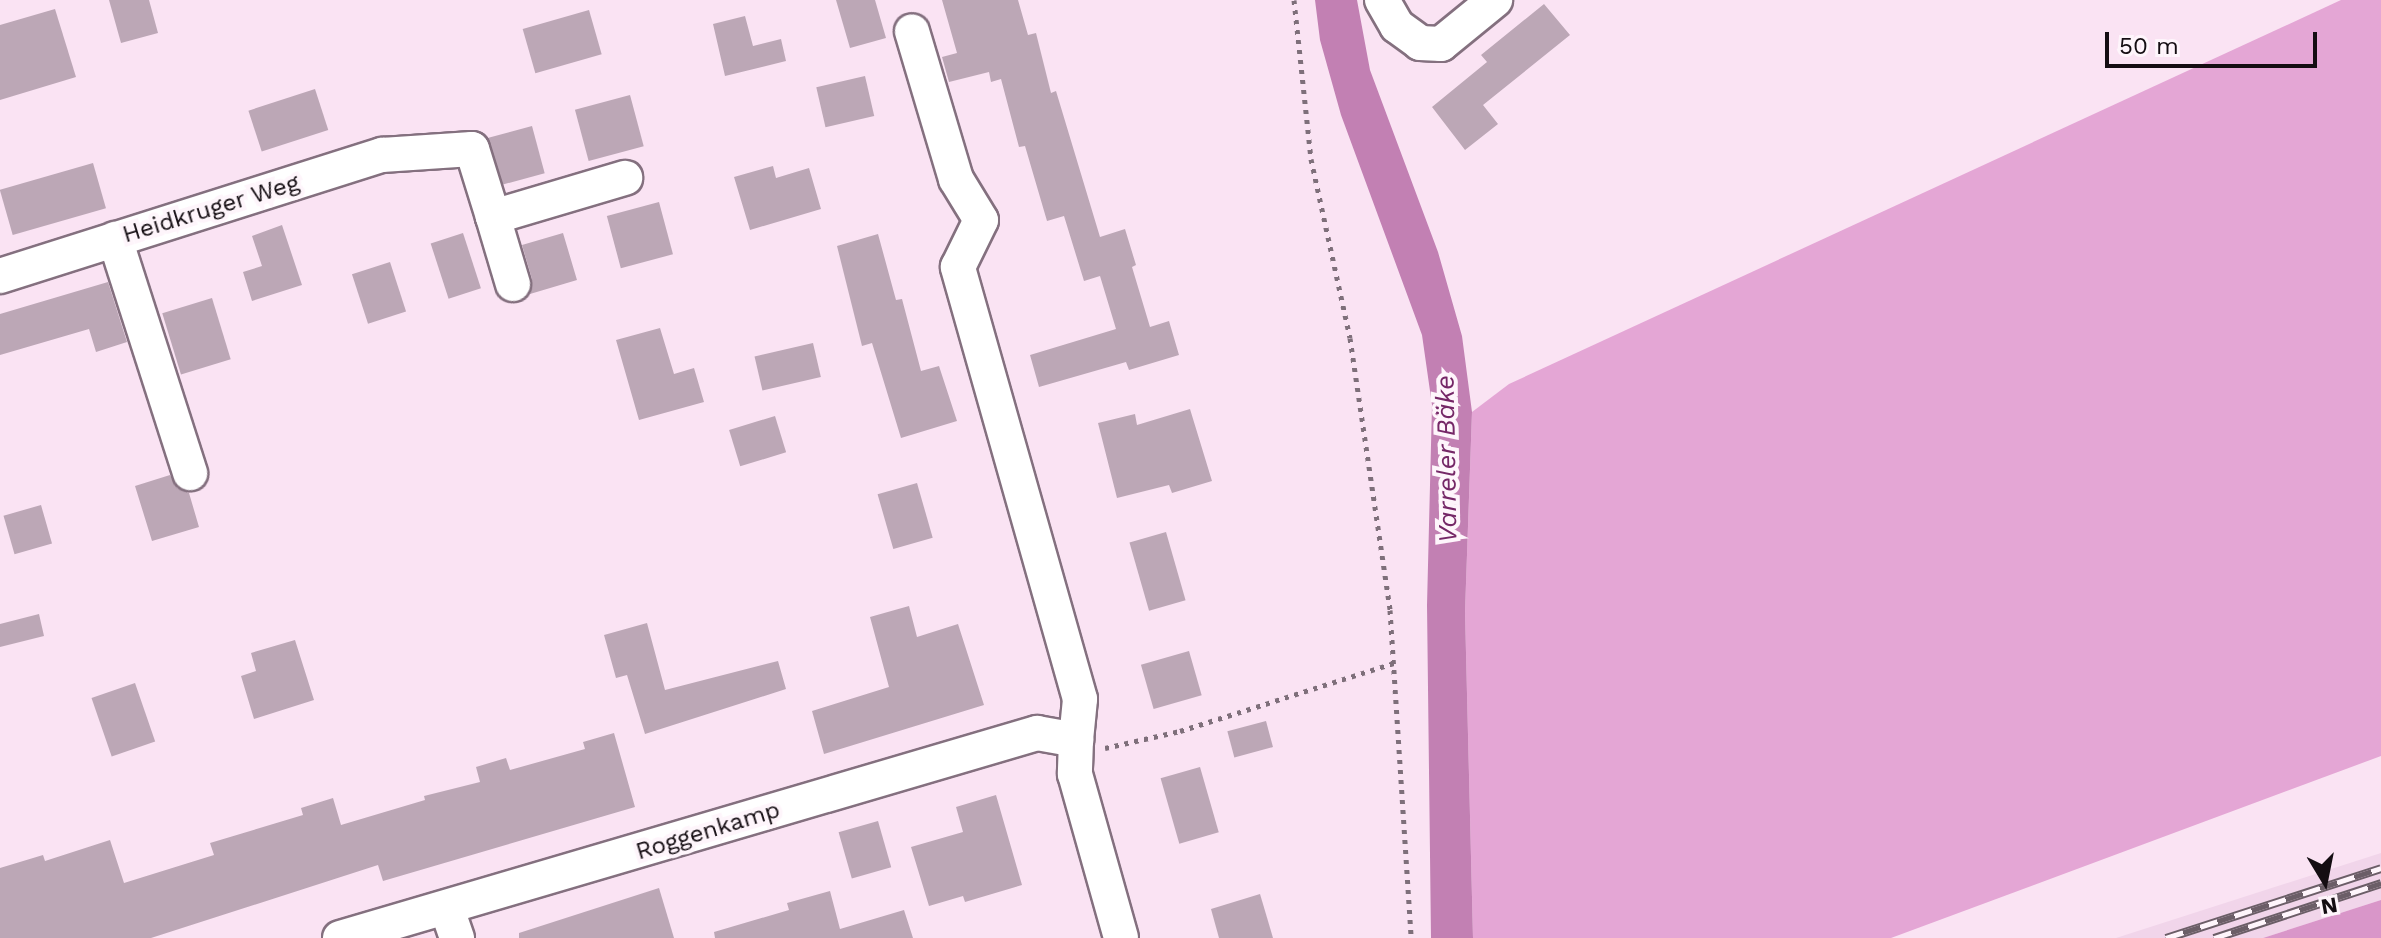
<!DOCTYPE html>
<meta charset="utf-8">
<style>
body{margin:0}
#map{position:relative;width:2381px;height:938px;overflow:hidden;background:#fae3f3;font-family:"Work Sans",sans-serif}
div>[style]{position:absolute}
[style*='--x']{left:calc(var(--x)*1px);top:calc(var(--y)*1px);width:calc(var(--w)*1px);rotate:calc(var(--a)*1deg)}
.built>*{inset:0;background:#f1d5ea}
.green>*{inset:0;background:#e4a6d5}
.forest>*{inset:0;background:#d996c9}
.water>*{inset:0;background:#c280b3}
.building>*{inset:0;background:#bca7b6;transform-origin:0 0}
.path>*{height:5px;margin-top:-2.5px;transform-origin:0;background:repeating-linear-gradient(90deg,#7e6f7a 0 4px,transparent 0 10px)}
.roads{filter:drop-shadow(2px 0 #84707f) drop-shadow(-2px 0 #84707f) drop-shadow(0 2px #84707f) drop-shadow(0 -2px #84707f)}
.minor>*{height:34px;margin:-17px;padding:0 17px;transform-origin:17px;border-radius:17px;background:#fff}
.rail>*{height:9px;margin-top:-4.5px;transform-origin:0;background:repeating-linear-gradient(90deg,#fef5fb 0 18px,#6b5e67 0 36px);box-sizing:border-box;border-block:2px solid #6b5e67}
span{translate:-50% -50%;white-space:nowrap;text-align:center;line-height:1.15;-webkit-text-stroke:8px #fef5fb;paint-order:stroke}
.street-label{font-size:24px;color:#140d12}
.water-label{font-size:26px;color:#752767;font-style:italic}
.north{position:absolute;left:2285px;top:842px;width:80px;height:80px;-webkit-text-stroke:6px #fef5fb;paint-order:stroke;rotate:170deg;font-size:22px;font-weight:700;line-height:32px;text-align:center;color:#140d12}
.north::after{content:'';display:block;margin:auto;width:28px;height:36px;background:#140d12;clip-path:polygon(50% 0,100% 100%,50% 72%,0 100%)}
.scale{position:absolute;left:2105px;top:32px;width:212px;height:36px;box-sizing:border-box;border:4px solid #140d12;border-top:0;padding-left:10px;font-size:24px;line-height:28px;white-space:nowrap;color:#140d12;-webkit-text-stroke:6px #fef5fb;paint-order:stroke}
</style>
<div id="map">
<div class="built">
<div style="clip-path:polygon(2381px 853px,2381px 900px,2263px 938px,2116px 938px)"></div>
</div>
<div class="green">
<div style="clip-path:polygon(2341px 0,2381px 0,2381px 756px,1891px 938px,1473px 938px,1465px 612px,1472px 412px,1509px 384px)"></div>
</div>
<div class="forest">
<div style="clip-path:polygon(2381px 900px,2381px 938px,2263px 938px)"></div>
</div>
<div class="water">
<div style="clip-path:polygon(1315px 0,1357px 0,1370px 70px,1438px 252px,1462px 336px,1472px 412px,1465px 612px,1473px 938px,1431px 938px,1427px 605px,1432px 405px,1422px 335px,1341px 115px,1320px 40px)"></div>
</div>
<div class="building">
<div style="clip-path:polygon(109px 0,149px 0,158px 33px,121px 43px)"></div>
<div style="clip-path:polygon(836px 0,875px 0,886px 38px,850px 48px)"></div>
<div style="clip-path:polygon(942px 0,1018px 0,1028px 35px,1036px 33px,1051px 93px,1056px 91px,1100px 237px,1125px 229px,1136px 265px,1132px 267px,1150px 327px,1169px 321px,1179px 355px,1129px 370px,1126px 362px,1039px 387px,1030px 355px,1116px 329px,1100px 276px,1084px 281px,1064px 216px,1047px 221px,1025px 146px,1019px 147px,1001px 79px,991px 82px,989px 72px,949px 82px,942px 57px,957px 53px)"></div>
<div style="clip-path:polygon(1544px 4px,1570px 35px,1483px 105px,1498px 124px,1465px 150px,1432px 107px,1487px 62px,1481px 55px)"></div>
<div style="clip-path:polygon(55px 9px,76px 77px,0 100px,0 25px)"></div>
<div style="left:589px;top:10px;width:46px;height:69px;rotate:74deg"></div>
<div style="clip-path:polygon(745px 16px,753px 46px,781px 39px,786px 61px,725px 76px,713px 24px)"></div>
<div style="left:865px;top:76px;width:41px;height:50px;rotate:77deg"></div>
<div style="left:315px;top:89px;width:43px;height:70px;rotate:72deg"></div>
<div style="left:630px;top:95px;width:53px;height:57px;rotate:75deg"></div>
<div style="left:532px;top:126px;width:49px;height:46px;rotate:75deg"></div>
<div style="left:93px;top:163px;width:47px;height:97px;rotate:74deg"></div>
<div style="clip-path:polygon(773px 166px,776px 178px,809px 168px,821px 209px,750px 230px,734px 177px)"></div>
<div style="left:659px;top:202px;width:54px;height:54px;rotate:75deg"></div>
<div style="clip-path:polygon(282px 225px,302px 285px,252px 301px,243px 272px,262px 266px,252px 236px)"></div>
<div style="left:463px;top:233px;width:58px;height:34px;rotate:72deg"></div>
<div style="clip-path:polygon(563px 233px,577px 280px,530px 294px,532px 279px,522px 245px)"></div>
<div style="clip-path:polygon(878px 234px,896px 300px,902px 299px,921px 371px,939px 366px,957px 421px,901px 438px,872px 343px,862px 346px,837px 246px)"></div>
<div style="left:390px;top:262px;width:52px;height:40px;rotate:72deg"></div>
<div style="clip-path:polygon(108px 282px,127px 342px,96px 352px,89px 329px,0 355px,0 314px)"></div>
<div style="left:212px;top:298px;width:64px;height:52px;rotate:73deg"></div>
<div style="clip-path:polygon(660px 328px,674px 374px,694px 368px,704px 402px,639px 420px,616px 340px)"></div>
<div style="left:813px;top:343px;width:35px;height:60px;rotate:77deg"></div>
<div style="clip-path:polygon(1190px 409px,1212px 481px,1172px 493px,1169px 485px,1117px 498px,1098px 423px,1135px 414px,1137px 425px)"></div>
<div style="left:775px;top:416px;width:38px;height:48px;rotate:73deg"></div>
<div style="clip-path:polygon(170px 475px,177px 488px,189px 493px,199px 527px,152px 541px,135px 486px)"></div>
<div style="left:917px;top:483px;width:57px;height:41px;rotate:74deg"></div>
<div style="left:41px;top:505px;width:40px;height:39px;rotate:74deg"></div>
<div style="left:1166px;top:532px;width:71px;height:38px;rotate:74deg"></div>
<div style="clip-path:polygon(909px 606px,917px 637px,958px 624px,984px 705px,824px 754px,812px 711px,889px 687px,870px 617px)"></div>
<div style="clip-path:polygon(39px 614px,44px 636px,0 647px,0 624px)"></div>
<div style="clip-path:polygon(647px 623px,665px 690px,778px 661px,786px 689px,645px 734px,627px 675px,616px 678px,604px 635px)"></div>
<div style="clip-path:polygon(295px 640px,314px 700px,254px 719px,241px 676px,256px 671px,251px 653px)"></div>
<div style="left:1189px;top:651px;width:46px;height:50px;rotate:74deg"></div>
<div style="left:135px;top:683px;width:62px;height:46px;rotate:71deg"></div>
<div style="left:1266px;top:721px;width:27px;height:40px;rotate:75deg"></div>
<div style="clip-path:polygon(614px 733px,635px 807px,383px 881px,378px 865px,151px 938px,0 938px,0 868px,43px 855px,45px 861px,110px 840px,124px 883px,214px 855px,210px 843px,303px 815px,301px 808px,333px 798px,341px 825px,425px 800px,424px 796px,480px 782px,476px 767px,506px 758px,510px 770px,585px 749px,583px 742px)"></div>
<div style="left:1200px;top:767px;width:68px;height:41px;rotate:74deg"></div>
<div style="clip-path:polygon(996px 795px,1022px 885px,965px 902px,963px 896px,929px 906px,911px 847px,963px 832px,956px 807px)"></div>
<div style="left:878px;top:821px;width:48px;height:41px;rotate:74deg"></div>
<div style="clip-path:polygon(659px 888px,674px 938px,519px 938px,519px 933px)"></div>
<div style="clip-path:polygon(830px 891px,840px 929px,904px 910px,913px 938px,715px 938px,714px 932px,789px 910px,787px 903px)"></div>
<div style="clip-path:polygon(1260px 894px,1273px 938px,1219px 938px,1211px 909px)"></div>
</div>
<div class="path">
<div style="--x:1294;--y:0;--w:160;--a:83.9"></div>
<div style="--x:1311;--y:159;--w:183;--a:77.7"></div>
<div style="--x:1350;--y:338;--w:275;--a:81.6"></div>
<div style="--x:1390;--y:610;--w:329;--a:86.3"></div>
<div style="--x:1105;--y:748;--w:77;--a:-12.8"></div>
<div style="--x:1180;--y:731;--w:225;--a:-17.6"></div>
</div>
<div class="roads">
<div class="minor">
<div style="--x:1382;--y:0;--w:30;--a:60"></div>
<div style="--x:1397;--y:26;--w:29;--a:36"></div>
<div style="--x:1420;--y:43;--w:21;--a:3"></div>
<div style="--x:1441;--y:44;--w:70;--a:-39.2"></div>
<div style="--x:493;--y:217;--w:70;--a:73.4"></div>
<div style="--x:115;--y:239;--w:246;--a:72.2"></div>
<div style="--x:0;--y:276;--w:401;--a:-17.6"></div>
<div style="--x:382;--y:155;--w:90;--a:-3.8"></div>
<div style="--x:472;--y:149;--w:71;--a:72.8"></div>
<div style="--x:493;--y:217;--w:138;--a:-16.5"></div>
<div style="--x:1076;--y:740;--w:34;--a:92"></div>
<div style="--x:1075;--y:774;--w:170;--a:74.3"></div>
<div style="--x:447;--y:909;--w:31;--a:71"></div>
<div style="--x:340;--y:938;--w:727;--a:-16.39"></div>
<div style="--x:1037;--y:733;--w:40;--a:10"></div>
<div style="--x:1076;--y:740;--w:41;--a:-84.4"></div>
<div style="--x:1080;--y:699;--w:449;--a:-105.8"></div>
<div style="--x:958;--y:267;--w:52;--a:-63.9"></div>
<div style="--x:981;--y:220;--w:48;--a:-121.4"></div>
<div style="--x:956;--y:179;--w:154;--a:-106.6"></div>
</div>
</div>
<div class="rail">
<div style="--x:2166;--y:938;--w:226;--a:-18"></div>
<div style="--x:2214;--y:938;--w:176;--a:-18.2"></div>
</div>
<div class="street-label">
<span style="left:211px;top:209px;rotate:-17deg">Heidkruger Weg</span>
<span style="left:708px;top:831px;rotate:-17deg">Roggenkamp</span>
</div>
<div class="water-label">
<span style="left:1447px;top:459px;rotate:-91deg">Varreler Bäke</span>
</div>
<div class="north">N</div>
<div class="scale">50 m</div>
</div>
